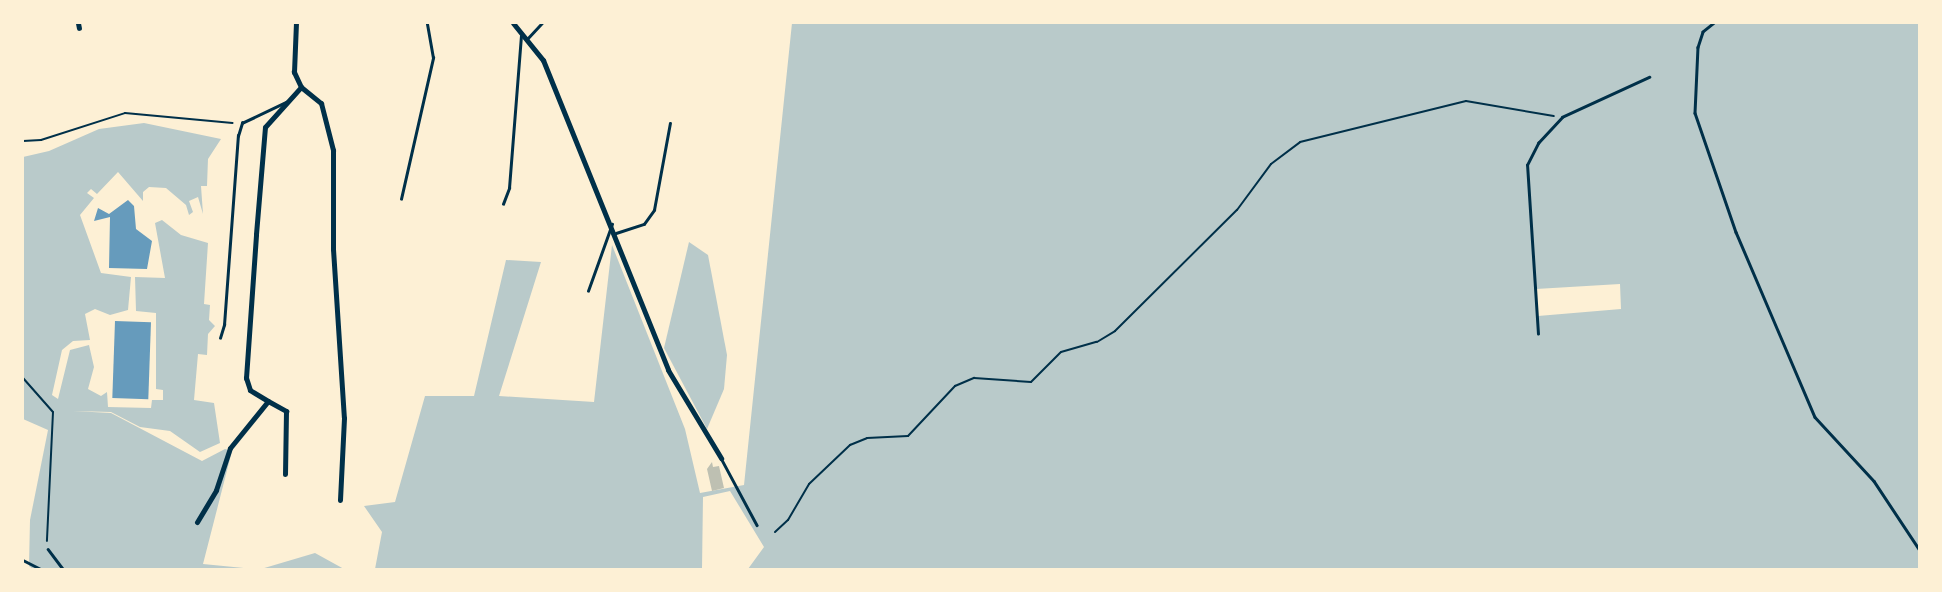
<!DOCTYPE html>
<style>
body{margin:0}
#map{position:relative;width:1942px;height:592px;overflow:hidden;background:#fdf0d5;font-family:"PT Sans Narrow",sans-serif}
div>[style]{position:absolute}
[style*='--x']{left:calc(var(--x)*1px);top:calc(var(--y)*1px);width:calc(var(--w)*1px);rotate:calc(var(--a)*1deg)}
.green>*{inset:0;background:#b9caca}
.water>*{inset:0;background:#669bbc;transform-origin:0 0}
.building>*{inset:0;background:#bec0b2}
.path>*{height:2px;margin:-1px;padding:0 1px;transform-origin:1px;border-radius:1px;background:#003049}
.service>*{height:2.5px;margin:-1.25px;padding:0 1.25px;transform-origin:1.25px;border-radius:1.25px;background:#003049}
.minor>*{height:5px;margin:-2.5px;padding:0 2.5px;transform-origin:2.5px;border-radius:2.5px;background:#003049}
span{translate:-50% -50%;white-space:nowrap;text-align:center;line-height:1.15;-webkit-text-stroke:7px #fdf0d5;paint-order:stroke}
.frame{position:absolute;inset:0;border:24px solid #fdf0d5;pointer-events:none}
</style>
<div id="map">
<div class="green">
<div style="clip-path:polygon(evenodd,792px 23px,1919px 23px,1919px 569px,748px 569px,764px 547px,730px 491px,703px 497px,702px 569px,375px 569px,382px 532px,364px 506px,395px 502px,425px 396px,474px 396px,506px 260px,541px 262px,499px 396px,594px 402px,612px 245px,685px 429px,700px 493px,744px 485px,792px 23px,1620px 284px,1621px 309px,1538px 316px,1536px 289px,1620px 284px)"></div>
<div style="clip-path:polygon(144px 123px,221px 139px,208px 159px,207px 186px,201px 186px,203px 214px,198px 197px,189px 201px,193px 212px,189px 215px,186px 205px,166px 188px,149px 187px,143px 192px,143px 201px,118px 172px,97px 194px,91px 189px,87px 193px,94px 198px,80px 215px,101px 273px,131px 277px,128px 310px,110px 315px,95px 309px,85px 314px,90px 340px,73px 341px,62px 350px,52px 395px,58px 399px,70px 350px,89px 345px,94px 367px,88px 389px,101px 396px,107px 392px,108px 407px,151px 408px,152px 400px,163px 400px,163px 390px,156px 389px,156px 313px,136px 311px,135px 277px,165px 278px,155px 223px,162px 220px,181px 235px,208px 243px,204px 304px,210px 305px,209px 320px,215px 326px,208px 334px,207px 355px,198px 354px,194px 400px,214px 403px,220px 443px,200px 452px,170px 431px,140px 427px,111px 412px,73px 411px,111px 413px,202px 461px,225px 449px,232px 451px,203px 564px,254px 569px,33px 569px,29px 566px,30px 520px,48px 430px,23px 419px,23px 157px,49px 151px,99px 129px)"></div>
<div style="clip-path:polygon(689px 242px,708px 255px,727px 355px,724px 389px,707px 429px,664px 348px)"></div>
<div style="clip-path:polygon(315px 553px,344px 569px,261px 569px)"></div>
</div>
<div class="water">
<div style="clip-path:polygon(128px 200px,134px 206px,136px 229px,152px 241px,147px 269px,109px 268px,110px 217px,94px 221px,98px 208px,109px 214px)"></div>
<div style="left:115px;top:321px;width:36px;height:77px;rotate:2deg"></div>
</div>
<div class="building">
<div style="clip-path:polygon(712px 462px,713px 467px,719px 466px,724px 488px,712px 491px,707px 469px)"></div>
</div>
<div class="path">
<div style="--x:23;--y:141;--w:18;--a:-3"></div>
<div style="--x:41;--y:140;--w:88;--a:-17.8"></div>
<div style="--x:125;--y:113;--w:108;--a:5.3"></div>
<div style="--x:23;--y:378;--w:45;--a:48.6"></div>
<div style="--x:53;--y:412;--w:129;--a:92.7"></div>
<div style="--x:775;--y:532;--w:18;--a:-43"></div>
<div style="--x:788;--y:520;--w:42;--a:-59.7"></div>
<div style="--x:809;--y:484;--w:57;--a:-43.6"></div>
<div style="--x:850;--y:445;--w:18;--a:-22"></div>
<div style="--x:867;--y:438;--w:41;--a:-2.8"></div>
<div style="--x:908;--y:436;--w:69;--a:-46.8"></div>
<div style="--x:955;--y:386;--w:21;--a:-23"></div>
<div style="--x:974;--y:378;--w:57;--a:4"></div>
<div style="--x:1031;--y:382;--w:42;--a:-45"></div>
<div style="--x:1061;--y:352;--w:37;--a:-16"></div>
<div style="--x:1097;--y:342;--w:21;--a:-31"></div>
<div style="--x:1115;--y:331;--w:172;--a:-44.8"></div>
<div style="--x:1237;--y:210;--w:57;--a:-53.5"></div>
<div style="--x:1271;--y:164;--w:36;--a:-37"></div>
<div style="--x:1300;--y:142;--w:171;--a:-13.9"></div>
<div style="--x:1466;--y:101;--w:89;--a:9.7"></div>
</div>
<div class="service">
<div style="--x:1714;--y:23;--w:14;--a:141"></div>
<div style="--x:1703;--y:32;--w:16;--a:108"></div>
<div style="--x:1698;--y:47;--w:66;--a:92.6"></div>
<div style="--x:1695;--y:113;--w:126;--a:71"></div>
<div style="--x:1736;--y:232;--w:201;--a:66.9"></div>
<div style="--x:1815;--y:417;--w:87;--a:47.3"></div>
<div style="--x:1874;--y:481;--w:82;--a:56.5"></div>
<div style="--x:527;--y:39;--w:22;--a:-47"></div>
<div style="--x:401;--y:199;--w:145;--a:-77.2"></div>
<div style="--x:433;--y:58;--w:36;--a:-100"></div>
<div style="--x:503;--y:204;--w:17;--a:-69"></div>
<div style="--x:509;--y:188;--w:152;--a:-85.5"></div>
<div style="--x:616;--y:233;--w:29;--a:-18"></div>
<div style="--x:644;--y:224;--w:17;--a:-54"></div>
<div style="--x:654;--y:210;--w:88;--a:-79.6"></div>
<div style="--x:588;--y:291;--w:71;--a:-70.3"></div>
<div style="--x:1538;--y:334;--w:169;--a:-93.7"></div>
<div style="--x:1527;--y:165;--w:25;--a:-63"></div>
<div style="--x:1538;--y:143;--w:35;--a:-47"></div>
<div style="--x:1562;--y:117;--w:96;--a:-24.7"></div>
<div style="--x:220;--y:338;--w:14;--a:-73"></div>
<div style="--x:224;--y:325;--w:190;--a:-85.8"></div>
<div style="--x:238;--y:136;--w:14;--a:-73"></div>
<div style="--x:242;--y:123;--w:49;--a:-25.5"></div>
<div style="--x:721;--y:458;--w:76;--a:61.8"></div>
<div style="--x:48;--y:549;--w:25;--a:53"></div>
<div style="--x:23;--y:560;--w:20;--a:27"></div>
</div>
<div class="minor">
<div style="--x:78;--y:23;--w:5;--a:79"></div>
<div style="--x:513;--y:23;--w:48;--a:51"></div>
<div style="--x:543;--y:60;--w:334;--a:68"></div>
<div style="--x:668;--y:370;--w:103;--a:58.9"></div>
<div style="--x:301;--y:87;--w:26;--a:39"></div>
<div style="--x:321;--y:103;--w:49;--a:75.7"></div>
<div style="--x:333;--y:150;--w:99;--a:90"></div>
<div style="--x:333;--y:249;--w:169;--a:86.3"></div>
<div style="--x:344;--y:418;--w:82;--a:92.8"></div>
<div style="--x:268;--y:401;--w:21;--a:-149"></div>
<div style="--x:250;--y:390;--w:13;--a:-108"></div>
<div style="--x:246;--y:378;--w:144;--a:-86"></div>
<div style="--x:256;--y:234;--w:107;--a:-85.2"></div>
<div style="--x:265;--y:127;--w:54;--a:-48"></div>
<div style="--x:301;--y:87;--w:17;--a:-115"></div>
<div style="--x:294;--y:72;--w:49;--a:-87.7"></div>
<div style="--x:197;--y:522;--w:37;--a:-59"></div>
<div style="--x:216;--y:490;--w:44;--a:-71.6"></div>
<div style="--x:230;--y:448;--w:60;--a:-51"></div>
<div style="--x:268;--y:401;--w:21;--a:29"></div>
<div style="--x:286;--y:411;--w:63;--a:90.9"></div>
</div>
<div class="frame"></div>
</div>
